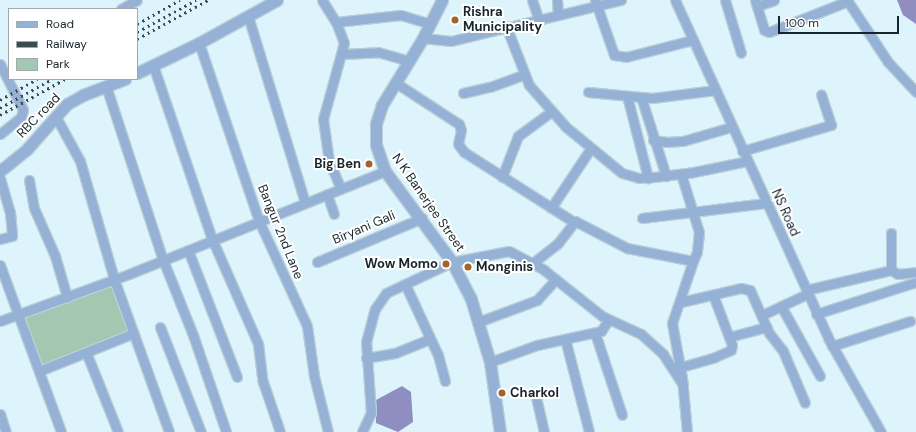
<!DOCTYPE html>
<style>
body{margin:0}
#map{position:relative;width:916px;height:432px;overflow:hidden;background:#def4fd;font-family:"DM Sans",sans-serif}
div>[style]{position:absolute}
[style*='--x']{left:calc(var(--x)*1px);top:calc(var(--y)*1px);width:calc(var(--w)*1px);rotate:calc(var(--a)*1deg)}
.green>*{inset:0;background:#a3c8b1;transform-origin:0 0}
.water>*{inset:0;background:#908dc0}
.roads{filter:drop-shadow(1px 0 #bacfd7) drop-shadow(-1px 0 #bacfd7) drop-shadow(0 1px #bacfd7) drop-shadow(0 -1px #bacfd7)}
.minor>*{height:9px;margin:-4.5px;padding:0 4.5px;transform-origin:4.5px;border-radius:4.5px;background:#95b2d6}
.tertiary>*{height:11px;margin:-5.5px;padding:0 5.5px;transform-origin:5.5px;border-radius:5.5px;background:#95b2d6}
.rail>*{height:2.5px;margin-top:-1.25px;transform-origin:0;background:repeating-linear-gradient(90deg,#3b4b51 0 2px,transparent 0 6px)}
.dots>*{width:11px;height:11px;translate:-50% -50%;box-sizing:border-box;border:2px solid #fff;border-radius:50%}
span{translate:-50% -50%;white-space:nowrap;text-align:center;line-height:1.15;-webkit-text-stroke:4px #fff;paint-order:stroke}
.poi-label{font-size:13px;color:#18262b;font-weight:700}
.left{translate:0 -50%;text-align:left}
.right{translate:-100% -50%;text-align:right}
.street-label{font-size:13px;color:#18262b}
.legend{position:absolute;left:8px;top:8px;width:130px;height:72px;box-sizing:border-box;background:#fff;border:1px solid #a3a8aa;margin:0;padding:5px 7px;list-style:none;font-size:12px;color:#18262b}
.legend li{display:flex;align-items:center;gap:8px;height:20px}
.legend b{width:20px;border:1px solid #a3a8aa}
.scale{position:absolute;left:778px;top:16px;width:121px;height:18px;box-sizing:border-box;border:2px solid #18262b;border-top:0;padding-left:5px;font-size:12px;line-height:14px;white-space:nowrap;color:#18262b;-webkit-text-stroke:3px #fff;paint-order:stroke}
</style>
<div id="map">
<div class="green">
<div style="left:114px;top:279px;width:58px;height:102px;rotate:70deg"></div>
</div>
<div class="water">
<div style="clip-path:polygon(897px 0,916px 0,916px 24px,903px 15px)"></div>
<div style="clip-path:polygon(402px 386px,411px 392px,413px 422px,398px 432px,376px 423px,376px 400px)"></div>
</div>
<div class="roads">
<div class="minor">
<div style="--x:322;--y:0;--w:26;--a:58"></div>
<div style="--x:336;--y:22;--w:22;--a:69"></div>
<div style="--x:344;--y:43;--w:79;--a:105.4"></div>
<div style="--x:323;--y:119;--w:42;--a:81.9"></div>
<div style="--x:329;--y:161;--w:30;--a:67"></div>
<div style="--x:532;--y:0;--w:21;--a:71"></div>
<div style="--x:557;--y:0;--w:14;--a:86"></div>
<div style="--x:595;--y:0;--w:58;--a:70.9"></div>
<div style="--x:614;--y:55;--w:12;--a:9"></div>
<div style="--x:626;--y:57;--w:68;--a:-14.4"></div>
<div style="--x:675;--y:0;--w:371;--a:65.6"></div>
<div style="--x:828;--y:338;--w:108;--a:60.6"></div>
<div style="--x:725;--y:0;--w:55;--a:73.2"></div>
<div style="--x:755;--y:0;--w:31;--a:73"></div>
<div style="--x:764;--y:30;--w:5;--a:22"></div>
<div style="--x:769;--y:32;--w:85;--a:-21.4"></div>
<div style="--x:847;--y:0;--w:74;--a:56.5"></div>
<div style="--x:888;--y:62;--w:41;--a:47"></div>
<div style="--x:757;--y:6;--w:18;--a:-19"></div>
<div style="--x:121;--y:9;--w:18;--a:-29"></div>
<div style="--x:248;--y:16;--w:195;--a:73"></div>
<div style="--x:336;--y:22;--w:65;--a:-6.1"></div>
<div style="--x:401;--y:15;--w:30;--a:17"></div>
<div style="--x:506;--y:26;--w:63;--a:68.7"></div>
<div style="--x:529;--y:85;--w:56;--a:48.6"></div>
<div style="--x:566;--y:127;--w:72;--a:39.4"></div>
<div style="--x:622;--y:173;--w:18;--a:16"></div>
<div style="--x:639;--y:178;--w:15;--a:-4"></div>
<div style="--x:654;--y:177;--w:35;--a:-7"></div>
<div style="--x:689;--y:173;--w:59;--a:-11.7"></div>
<div style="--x:423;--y:38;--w:28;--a:6"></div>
<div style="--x:451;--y:41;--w:175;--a:-13.6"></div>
<div style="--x:199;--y:43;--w:188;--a:71.4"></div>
<div style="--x:259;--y:221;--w:115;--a:65.4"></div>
<div style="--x:307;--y:326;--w:50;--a:82"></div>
<div style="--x:314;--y:376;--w:58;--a:76"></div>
<div style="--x:343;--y:54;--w:35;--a:-3"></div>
<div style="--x:378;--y:52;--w:32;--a:16"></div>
<div style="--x:0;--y:64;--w:51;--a:63.4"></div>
<div style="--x:23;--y:110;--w:7;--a:106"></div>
<div style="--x:21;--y:117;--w:27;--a:141"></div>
<div style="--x:153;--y:65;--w:184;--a:71.3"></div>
<div style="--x:212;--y:239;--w:115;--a:66.3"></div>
<div style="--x:258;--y:344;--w:38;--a:83"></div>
<div style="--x:263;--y:382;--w:53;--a:71.2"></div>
<div style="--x:396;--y:83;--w:75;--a:33.1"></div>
<div style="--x:459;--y:124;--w:6;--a:72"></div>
<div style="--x:461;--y:130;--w:14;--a:102"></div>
<div style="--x:458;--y:144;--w:10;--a:53"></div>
<div style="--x:464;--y:152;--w:130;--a:32.5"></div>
<div style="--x:106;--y:86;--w:183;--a:71.9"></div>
<div style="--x:163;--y:260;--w:81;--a:68.2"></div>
<div style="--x:193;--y:335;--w:102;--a:71.2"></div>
<div style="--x:588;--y:92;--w:64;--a:5.4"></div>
<div style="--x:652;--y:98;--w:64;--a:-7.2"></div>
<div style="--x:463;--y:93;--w:28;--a:-13"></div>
<div style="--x:490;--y:87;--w:37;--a:-20"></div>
<div style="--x:627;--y:96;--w:85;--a:75.6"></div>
<div style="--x:641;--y:97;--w:83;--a:72.4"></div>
<div style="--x:56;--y:117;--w:50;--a:61.4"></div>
<div style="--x:80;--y:161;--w:123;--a:73.9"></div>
<div style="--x:114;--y:279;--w:163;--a:70.2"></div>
<div style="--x:653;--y:140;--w:14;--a:8"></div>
<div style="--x:667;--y:142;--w:16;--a:-4"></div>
<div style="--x:683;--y:141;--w:50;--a:-16.3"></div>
<div style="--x:742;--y:151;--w:93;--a:-16.3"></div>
<div style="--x:831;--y:125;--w:32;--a:-108"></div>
<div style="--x:681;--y:174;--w:61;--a:72.8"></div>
<div style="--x:699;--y:232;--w:20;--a:96"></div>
<div style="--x:697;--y:252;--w:10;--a:114"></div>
<div style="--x:502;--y:177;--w:44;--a:-68.7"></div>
<div style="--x:518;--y:136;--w:42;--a:-36.3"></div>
<div style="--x:0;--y:178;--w:35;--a:74"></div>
<div style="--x:10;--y:212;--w:24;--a:85"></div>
<div style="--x:12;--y:236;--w:12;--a:166"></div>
<div style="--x:29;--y:180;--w:28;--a:80"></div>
<div style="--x:34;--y:208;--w:52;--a:66.4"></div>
<div style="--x:55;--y:256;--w:43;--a:73.7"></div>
<div style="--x:327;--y:194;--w:21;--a:71"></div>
<div style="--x:551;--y:208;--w:72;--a:-56.3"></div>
<div style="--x:642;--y:218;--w:125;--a:-6.9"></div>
<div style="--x:188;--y:250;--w:136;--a:68.9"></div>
<div style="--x:317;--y:262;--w:114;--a:-22.7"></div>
<div style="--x:534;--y:262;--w:31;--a:-38"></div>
<div style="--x:558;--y:243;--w:28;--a:-52"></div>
<div style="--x:575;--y:221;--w:59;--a:27.4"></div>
<div style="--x:627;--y:248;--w:67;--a:11.1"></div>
<div style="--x:693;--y:261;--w:65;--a:108.7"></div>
<div style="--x:672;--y:323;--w:56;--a:79.7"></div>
<div style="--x:682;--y:378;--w:54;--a:84.7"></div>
<div style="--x:0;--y:265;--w:178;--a:69.9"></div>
<div style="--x:891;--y:270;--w:8;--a:30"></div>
<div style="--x:898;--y:274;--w:18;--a:-6"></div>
<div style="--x:405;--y:284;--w:78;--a:65.1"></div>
<div style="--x:438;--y:355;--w:27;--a:75"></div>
<div style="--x:806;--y:290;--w:87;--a:-13.2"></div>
<div style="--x:891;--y:270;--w:37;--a:-90"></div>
<div style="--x:681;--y:302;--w:62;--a:-13.1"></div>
<div style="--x:741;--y:288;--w:9;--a:13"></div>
<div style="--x:750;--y:290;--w:47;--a:66.2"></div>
<div style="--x:769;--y:333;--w:23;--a:52"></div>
<div style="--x:783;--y:351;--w:56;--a:67.1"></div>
<div style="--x:781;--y:306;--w:80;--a:60.9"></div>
<div style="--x:816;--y:314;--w:105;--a:-17.7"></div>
<div style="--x:762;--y:315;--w:50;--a:-25"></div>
<div style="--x:0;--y:321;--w:137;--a:-20"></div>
<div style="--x:129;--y:274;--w:276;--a:-21.9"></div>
<div style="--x:478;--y:322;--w:63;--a:-20.4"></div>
<div style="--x:537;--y:300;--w:28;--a:-48"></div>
<div style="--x:160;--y:327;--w:113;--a:68.7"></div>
<div style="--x:595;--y:333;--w:86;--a:71.8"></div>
<div style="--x:729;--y:337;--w:39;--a:-15"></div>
<div style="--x:565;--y:339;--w:96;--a:75.5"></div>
<div style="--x:832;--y:346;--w:82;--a:-17.8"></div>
<div style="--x:86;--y:352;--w:86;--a:68.2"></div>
<div style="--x:366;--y:358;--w:29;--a:-10"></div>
<div style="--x:395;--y:353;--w:38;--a:-22"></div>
<div style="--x:490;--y:362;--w:50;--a:-19.9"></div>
<div style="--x:537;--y:345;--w:66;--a:-12.3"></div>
<div style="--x:601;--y:331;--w:14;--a:-56"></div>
<div style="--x:681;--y:367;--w:35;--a:-16"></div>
<div style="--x:715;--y:357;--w:17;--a:-24"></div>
<div style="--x:731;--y:350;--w:5;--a:-79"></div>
<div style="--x:732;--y:345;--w:53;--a:-110.8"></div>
<div style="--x:39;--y:371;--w:102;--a:-21.8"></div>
<div style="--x:535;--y:393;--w:40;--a:77"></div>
<div style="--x:0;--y:414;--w:19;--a:72"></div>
<div style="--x:362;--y:432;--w:21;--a:-65"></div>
<div style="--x:371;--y:413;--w:71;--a:-94"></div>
<div style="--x:366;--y:342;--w:34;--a:-75"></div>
<div style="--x:375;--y:309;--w:19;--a:-55"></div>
<div style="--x:386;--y:293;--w:73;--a:-25.2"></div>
<div style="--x:452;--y:262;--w:58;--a:-10.9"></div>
<div style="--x:509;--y:251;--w:40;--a:28"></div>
<div style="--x:544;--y:270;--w:74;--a:38.4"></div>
<div style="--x:602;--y:316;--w:43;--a:24.8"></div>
<div style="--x:641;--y:334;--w:30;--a:42"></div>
<div style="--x:663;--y:354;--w:37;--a:57"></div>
</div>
<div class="tertiary">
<div style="--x:442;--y:0;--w:42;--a:116.6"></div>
<div style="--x:423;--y:38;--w:79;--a:121.5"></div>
<div style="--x:382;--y:105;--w:20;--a:108"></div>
<div style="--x:376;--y:124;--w:21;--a:90"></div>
<div style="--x:376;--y:145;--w:28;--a:71"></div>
<div style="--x:385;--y:171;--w:113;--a:53.6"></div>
<div style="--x:452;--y:262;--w:42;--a:62.8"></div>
<div style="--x:471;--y:299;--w:66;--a:73.2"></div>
<div style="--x:490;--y:362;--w:71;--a:81.9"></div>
<div style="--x:137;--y:73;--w:69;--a:-25.8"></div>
<div style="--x:199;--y:43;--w:89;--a:-28.9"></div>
<div style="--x:0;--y:171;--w:35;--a:-39"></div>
<div style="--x:27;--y:149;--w:60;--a:-48.4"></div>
<div style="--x:67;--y:104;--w:18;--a:-29"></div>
<div style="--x:83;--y:95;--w:45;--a:-20.9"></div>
</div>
</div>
<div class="rail">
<div style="--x:137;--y:24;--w:49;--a:-29.2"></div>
<div style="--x:137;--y:32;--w:67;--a:-28.5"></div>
<div style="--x:137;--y:39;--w:81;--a:-28.8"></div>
<div style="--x:0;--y:100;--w:43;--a:-29.6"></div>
<div style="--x:0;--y:108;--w:60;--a:-29.1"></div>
<div style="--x:0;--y:115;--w:74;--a:-29"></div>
</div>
<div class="dots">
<div style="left:455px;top:20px;background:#a26529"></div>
<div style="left:369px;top:164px;background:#a26529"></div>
<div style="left:446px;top:264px;background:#a26529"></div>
<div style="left:468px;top:267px;background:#a26529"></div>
<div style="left:502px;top:393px;background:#a26529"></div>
</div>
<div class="poi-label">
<span class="left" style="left:463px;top:20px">Rishra<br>Municipality</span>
<span class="right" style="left:361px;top:164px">Big Ben</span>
<span class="right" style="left:438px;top:264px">Wow Momo</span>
<span class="left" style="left:476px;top:267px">Monginis</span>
<span class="left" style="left:510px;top:393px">Charkol</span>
</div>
<div class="street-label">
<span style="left:39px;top:116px;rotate:-46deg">RBC road</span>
<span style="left:428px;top:203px;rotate:55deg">N K Banerjee Street</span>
<span style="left:785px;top:213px;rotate:66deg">NS Road</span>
<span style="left:364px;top:228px;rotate:-23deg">Biryani Gali</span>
<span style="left:280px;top:232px;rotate:68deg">Bangur 2nd Lane</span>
</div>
<ul class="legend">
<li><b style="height:5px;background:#95b2d6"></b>Road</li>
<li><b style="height:5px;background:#3b4b51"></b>Railway</li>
<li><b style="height:11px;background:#a3c8b1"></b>Park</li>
</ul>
<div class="scale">100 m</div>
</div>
